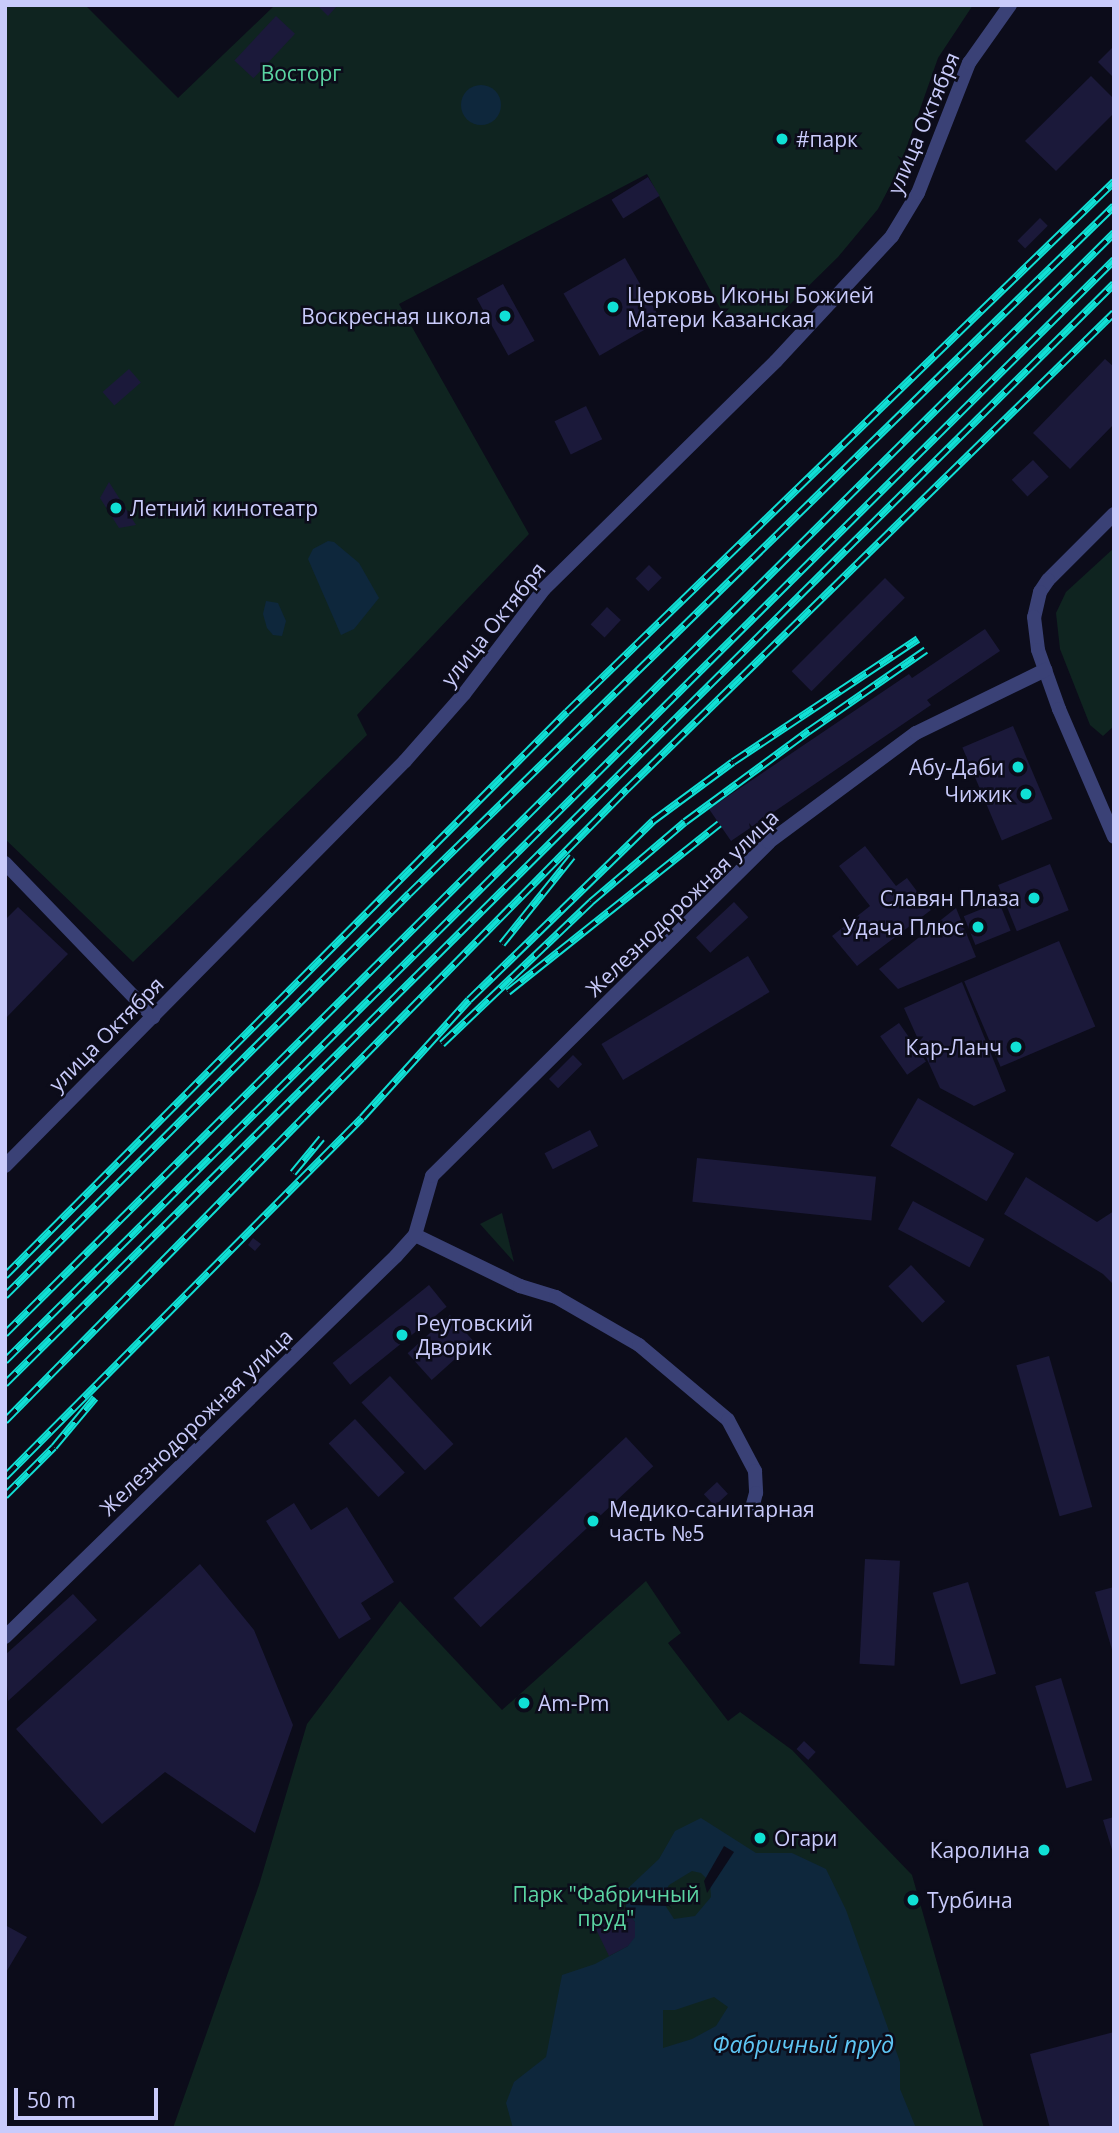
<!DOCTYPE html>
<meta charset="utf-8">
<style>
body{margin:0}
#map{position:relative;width:1119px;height:2133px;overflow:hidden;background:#0c0c1a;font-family:"Open Sans",sans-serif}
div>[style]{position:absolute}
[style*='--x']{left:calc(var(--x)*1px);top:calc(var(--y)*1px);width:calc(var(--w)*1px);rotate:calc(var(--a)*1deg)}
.green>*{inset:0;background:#0f2420}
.water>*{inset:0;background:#0e273c}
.round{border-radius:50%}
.pier>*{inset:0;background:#0c0c1a}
.building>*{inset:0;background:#1b193a;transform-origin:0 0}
.minor>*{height:14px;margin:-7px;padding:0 7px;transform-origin:7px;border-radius:7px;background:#3a4176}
.tertiary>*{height:14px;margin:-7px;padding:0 7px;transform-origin:7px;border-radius:7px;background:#3a4176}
.rail>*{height:8px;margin-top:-4px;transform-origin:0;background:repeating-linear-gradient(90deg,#0c0c1a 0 16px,#10e0d5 0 32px);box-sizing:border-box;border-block:2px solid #10e0d5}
.dots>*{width:19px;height:19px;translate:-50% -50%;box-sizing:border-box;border:4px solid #0c0c1a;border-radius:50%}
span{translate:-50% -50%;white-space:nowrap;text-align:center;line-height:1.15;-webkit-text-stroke:5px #0c0c1a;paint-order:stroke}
.park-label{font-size:21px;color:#5bd5a3}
.street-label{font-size:21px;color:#c9cbfb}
.poi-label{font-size:21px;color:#c9cbfb}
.left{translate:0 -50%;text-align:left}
.right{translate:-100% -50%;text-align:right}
.water-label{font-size:23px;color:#5ec6f4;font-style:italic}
.frame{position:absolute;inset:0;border:7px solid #c9cbfb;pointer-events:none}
.scale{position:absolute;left:14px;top:2088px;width:144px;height:32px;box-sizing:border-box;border:4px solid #c9cbfb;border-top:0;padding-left:9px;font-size:21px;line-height:24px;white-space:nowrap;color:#c9cbfb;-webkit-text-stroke:5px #0c0c1a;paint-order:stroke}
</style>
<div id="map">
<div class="green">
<div style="clip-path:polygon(5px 5px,85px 5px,178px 98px,275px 5px,973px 5px,938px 58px,899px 169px,878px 209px,838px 257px,774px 320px,732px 330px,647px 174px,399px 304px,529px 534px,357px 715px,367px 735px,133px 962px,5px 839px)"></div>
<div style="clip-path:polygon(1114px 548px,1114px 726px,1103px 736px,1090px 725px,1060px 649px,1056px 613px,1066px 592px)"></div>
<div style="clip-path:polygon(502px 1213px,514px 1262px,480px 1224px)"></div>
<div style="clip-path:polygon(646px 1581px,681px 1633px,668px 1643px,728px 1721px,740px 1712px,792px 1750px,912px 1875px,984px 2128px,173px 2128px,259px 1885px,307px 1724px,400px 1601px,502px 1710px)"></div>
</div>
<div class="water">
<div class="round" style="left:461px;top:85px;width:40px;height:40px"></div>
<div style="clip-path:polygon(328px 541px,334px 542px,359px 563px,379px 598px,354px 629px,341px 635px,308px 559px,313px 549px)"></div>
<div style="clip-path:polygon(266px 601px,278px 603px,286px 621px,282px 636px,273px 635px,267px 628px,263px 614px)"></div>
<div style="clip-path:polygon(evenodd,701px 1818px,756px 1853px,792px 1853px,826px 1869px,846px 1910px,900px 2062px,900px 2089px,916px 2128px,513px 2128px,506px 2103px,514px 2082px,546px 2057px,562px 1975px,595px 1964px,628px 1946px,635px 1922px,626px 1910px,626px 1890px,659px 1859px,675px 1831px,701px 1818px,692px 1871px,701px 1873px,710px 1882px,711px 1897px,695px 1916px,674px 1919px,663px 1902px,666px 1890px,669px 1885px,692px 1871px,701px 1818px,714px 1997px,728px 2007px,716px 2026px,692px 2039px,663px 2048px,663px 2010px,675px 2010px,714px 1997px)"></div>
</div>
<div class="pier">
<div style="clip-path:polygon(724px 1846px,734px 1852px,707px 1893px,704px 1881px)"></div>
<div style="clip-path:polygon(630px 1894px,668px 1897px,667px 1902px,672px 1909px,669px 1906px,631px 1905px)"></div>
</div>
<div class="building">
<div style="clip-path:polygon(317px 5px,338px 5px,328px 16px)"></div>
<div style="left:276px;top:16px;width:26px;height:61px;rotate:43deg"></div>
<div style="clip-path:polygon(1114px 46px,1114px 78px,1098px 62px)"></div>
<div style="clip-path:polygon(1091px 76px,1114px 99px,1114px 113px,1056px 171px,1025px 141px)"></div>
<div style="left:648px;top:177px;width:22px;height:43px;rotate:58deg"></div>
<div style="left:1040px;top:218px;width:11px;height:32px;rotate:45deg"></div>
<div style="left:625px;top:258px;width:72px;height:71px;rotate:60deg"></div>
<div style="left:503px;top:284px;width:65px;height:30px;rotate:61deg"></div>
<div style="clip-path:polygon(1105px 359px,1114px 367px,1114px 424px,1070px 469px,1033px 433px)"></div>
<div style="left:129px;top:369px;width:18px;height:35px;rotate:49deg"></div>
<div style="left:586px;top:406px;width:37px;height:35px;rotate:64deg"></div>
<div style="left:1033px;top:460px;width:23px;height:29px;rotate:47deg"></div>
<div style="clip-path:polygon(109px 482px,136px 525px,119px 528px,100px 498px)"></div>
<div style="left:649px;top:565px;width:18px;height:19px;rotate:45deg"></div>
<div style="left:885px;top:578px;width:28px;height:132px;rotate:45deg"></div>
<div style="left:607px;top:607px;width:19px;height:24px;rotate:43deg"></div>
<div style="clip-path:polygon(985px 629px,1000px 651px,927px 700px,931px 705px,731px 841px,709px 809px,909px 674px,912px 678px)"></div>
<div style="left:1013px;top:726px;width:101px;height:55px;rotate:67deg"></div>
<div style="clip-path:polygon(865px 846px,896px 886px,907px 878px,931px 910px,857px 966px,832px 936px,870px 906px,839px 866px)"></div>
<div style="left:1050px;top:864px;width:50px;height:56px;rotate:68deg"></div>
<div style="left:734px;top:902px;width:21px;height:52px;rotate:47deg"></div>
<div style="left:999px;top:902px;width:31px;height:38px;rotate:68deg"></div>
<div style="clip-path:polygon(18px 907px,68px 954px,5px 1019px,5px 920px)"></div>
<div style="clip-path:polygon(956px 908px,976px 957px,898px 989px,879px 969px)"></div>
<div style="left:1059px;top:941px;width:93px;height:103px;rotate:67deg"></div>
<div style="left:748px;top:956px;width:42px;height:171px;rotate:59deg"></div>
<div style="clip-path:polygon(962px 982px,1006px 1091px,974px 1106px,940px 1088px,904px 1008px)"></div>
<div style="left:899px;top:1023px;width:47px;height:23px;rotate:55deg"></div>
<div style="left:573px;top:1055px;width:13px;height:34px;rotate:45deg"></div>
<div style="left:918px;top:1098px;width:111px;height:55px;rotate:30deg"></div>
<div style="left:590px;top:1130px;width:18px;height:51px;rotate:63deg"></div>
<div style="left:697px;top:1158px;width:180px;height:44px;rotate:6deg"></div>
<div style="clip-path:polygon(1026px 1177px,1097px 1222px,1114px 1211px,1114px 1285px,1103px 1274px,1004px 1214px)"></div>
<div style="left:913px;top:1201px;width:81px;height:32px;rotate:28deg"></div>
<div style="clip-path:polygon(253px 1238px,261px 1244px,255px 1251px,248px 1245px)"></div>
<div style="left:911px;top:1265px;width:50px;height:31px;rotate:47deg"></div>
<div style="left:429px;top:1285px;width:28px;height:124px;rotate:51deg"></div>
<div style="left:450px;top:1315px;width:36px;height:57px;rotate:48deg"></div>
<div style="left:1049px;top:1356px;width:157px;height:34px;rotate:74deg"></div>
<div style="left:390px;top:1376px;width:93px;height:39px;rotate:47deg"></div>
<div style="left:355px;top:1419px;width:73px;height:36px;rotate:47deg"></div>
<div style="left:626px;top:1437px;width:40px;height:236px;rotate:47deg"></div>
<div style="left:717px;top:1482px;width:16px;height:18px;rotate:47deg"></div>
<div style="clip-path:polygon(294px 1503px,311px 1530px,347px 1507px,394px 1582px,361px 1603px,371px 1619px,339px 1639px,266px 1521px)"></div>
<div style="left:865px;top:1559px;width:35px;height:105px;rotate:3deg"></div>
<div style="clip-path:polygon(200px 1564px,254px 1630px,293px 1725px,255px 1833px,165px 1772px,102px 1824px,16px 1729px)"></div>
<div style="left:968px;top:1582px;width:96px;height:37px;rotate:73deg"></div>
<div style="clip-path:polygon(1114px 1587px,1114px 1653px,1113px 1653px,1095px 1592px)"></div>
<div style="clip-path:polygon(73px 1594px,97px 1620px,8px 1701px,5px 1655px)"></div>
<div style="left:1061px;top:1678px;width:107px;height:27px;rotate:73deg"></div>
<div style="left:804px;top:1741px;width:16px;height:11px;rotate:43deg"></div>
<div style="clip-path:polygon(1114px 1817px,1114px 1853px,1113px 1853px,1103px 1820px)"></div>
<div style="clip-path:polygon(626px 1910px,635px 1922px,635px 1937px,628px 1946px,609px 1956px,595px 1927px)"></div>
<div style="clip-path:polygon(5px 1925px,27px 1937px,5px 1974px)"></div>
<div style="clip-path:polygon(1114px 2032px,1114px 2128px,1050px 2128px,1030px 2054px)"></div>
</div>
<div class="minor">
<div style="--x:1114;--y:514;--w:93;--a:135"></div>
<div style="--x:1048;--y:580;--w:14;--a:124"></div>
<div style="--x:1040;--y:592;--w:26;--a:103"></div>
<div style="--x:1034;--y:617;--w:33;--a:83"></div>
<div style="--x:1038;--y:650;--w:63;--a:70.4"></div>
<div style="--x:1059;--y:709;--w:139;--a:66.7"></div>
<div style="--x:5;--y:863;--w:214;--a:46.1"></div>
<div style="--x:415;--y:1235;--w:117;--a:25.9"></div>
<div style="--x:520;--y:1286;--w:38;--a:17"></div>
<div style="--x:556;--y:1297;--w:96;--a:30"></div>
<div style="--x:639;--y:1345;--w:116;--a:40.1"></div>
<div style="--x:728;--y:1420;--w:58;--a:62.1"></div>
<div style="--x:755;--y:1471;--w:22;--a:87"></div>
<div style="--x:756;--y:1493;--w:11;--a:105"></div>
<div style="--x:5;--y:1637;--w:546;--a:-44.26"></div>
<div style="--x:396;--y:1256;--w:28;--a:-48"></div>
<div style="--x:415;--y:1235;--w:61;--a:-73.9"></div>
<div style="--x:432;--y:1176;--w:474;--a:-44.7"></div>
<div style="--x:769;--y:842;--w:183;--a:-36.6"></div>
<div style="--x:916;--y:733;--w:144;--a:-26"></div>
</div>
<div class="tertiary">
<div style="--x:5;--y:1166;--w:569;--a:-45.36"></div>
<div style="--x:405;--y:761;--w:89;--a:-48.6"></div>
<div style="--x:464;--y:694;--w:132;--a:-52.7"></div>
<div style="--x:544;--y:589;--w:325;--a:-44.5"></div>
<div style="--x:776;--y:361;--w:171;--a:-47.1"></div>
<div style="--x:892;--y:236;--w:50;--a:-58.8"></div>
<div style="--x:918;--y:193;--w:140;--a:-68.6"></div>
<div style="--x:969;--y:63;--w:71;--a:-54.7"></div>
</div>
<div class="rail">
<div style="--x:502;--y:944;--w:112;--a:-51.2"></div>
<div style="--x:508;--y:992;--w:270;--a:-38.5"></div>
<div style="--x:442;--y:1044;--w:206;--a:-43.6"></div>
<div style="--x:591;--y:902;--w:123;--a:-40.4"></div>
<div style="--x:685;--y:822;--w:154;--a:-36.3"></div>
<div style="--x:809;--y:731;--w:142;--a:-34.7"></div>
<div style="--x:293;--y:1173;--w:45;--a:-50.4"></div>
<div style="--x:5;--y:1276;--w:796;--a:-45.1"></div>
<div style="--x:567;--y:712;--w:762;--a:-44.1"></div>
<div style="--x:5;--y:1296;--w:570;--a:-44.86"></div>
<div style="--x:409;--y:894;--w:985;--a:-44.3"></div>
<div style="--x:5;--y:1334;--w:1563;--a:-44.79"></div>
<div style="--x:5;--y:1361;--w:1563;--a:-44.79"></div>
<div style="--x:5;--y:1384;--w:1562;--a:-44.77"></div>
<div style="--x:5;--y:1421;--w:887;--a:-45.46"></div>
<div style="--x:627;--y:789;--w:681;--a:-44.35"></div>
<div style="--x:5;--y:1477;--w:506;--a:-45.16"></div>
<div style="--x:362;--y:1118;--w:159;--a:-47.8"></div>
<div style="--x:469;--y:1000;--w:257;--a:-44.2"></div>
<div style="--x:653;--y:821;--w:99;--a:-36.4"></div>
<div style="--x:733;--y:762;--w:222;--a:-33.6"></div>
<div style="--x:5;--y:1496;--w:69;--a:-45"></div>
<div style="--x:54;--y:1447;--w:64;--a:-50.1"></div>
</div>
<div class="dots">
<div style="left:782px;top:139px;background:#10e0d5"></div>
<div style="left:613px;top:307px;background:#10e0d5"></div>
<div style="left:505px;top:316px;background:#10e0d5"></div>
<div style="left:116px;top:508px;background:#10e0d5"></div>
<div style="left:1018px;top:767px;background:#10e0d5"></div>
<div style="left:1026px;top:794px;background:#10e0d5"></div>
<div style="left:1034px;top:898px;background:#10e0d5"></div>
<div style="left:978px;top:927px;background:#10e0d5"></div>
<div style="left:1016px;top:1047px;background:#10e0d5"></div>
<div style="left:402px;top:1335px;background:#10e0d5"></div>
<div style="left:593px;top:1521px;background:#10e0d5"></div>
<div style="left:524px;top:1703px;background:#10e0d5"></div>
<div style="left:760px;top:1838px;background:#10e0d5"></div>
<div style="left:1044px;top:1850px;background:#10e0d5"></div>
<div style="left:913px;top:1900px;background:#10e0d5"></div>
</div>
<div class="park-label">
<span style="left:301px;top:73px">Восторг</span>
<span style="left:606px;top:1906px">Парк "Фабричный<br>пруд"</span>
</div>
<div class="street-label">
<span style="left:923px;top:123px;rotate:-67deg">улица Октября</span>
<span style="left:493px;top:624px;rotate:-51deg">улица Октября</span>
<span style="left:682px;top:903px;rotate:-44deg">Железнодорожная улица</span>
<span style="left:106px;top:1034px;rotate:-45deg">улица Октября</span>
<span style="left:196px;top:1422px;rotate:-44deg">Железнодорожная улица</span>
</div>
<div class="poi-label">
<span class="left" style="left:796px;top:139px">#парк</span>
<span class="left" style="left:627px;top:307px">Церковь Иконы Божией<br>Матери Казанская</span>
<span class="right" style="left:491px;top:316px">Воскресная школа</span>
<span class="left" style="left:130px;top:508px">Летний кинотеатр</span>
<span class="right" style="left:1004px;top:767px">Абу-Даби</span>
<span class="right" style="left:1012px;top:794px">Чижик</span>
<span class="right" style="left:1020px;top:898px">Славян Плаза</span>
<span class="right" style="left:964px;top:927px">Удача Плюс</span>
<span class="right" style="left:1002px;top:1047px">Кар-Ланч</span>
<span class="left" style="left:416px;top:1335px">Реутовский<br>Дворик</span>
<span class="left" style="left:609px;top:1521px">Медико-санитарная<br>часть №5</span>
<span class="left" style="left:538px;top:1703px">Am-Pm</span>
<span class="left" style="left:774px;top:1838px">Огари</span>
<span class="right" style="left:1030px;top:1850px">Каролина</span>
<span class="left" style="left:927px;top:1900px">Турбина</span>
</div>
<div class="water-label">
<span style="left:803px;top:2044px">Фабричный пруд</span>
</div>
<div class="frame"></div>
<div class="scale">50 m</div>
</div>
